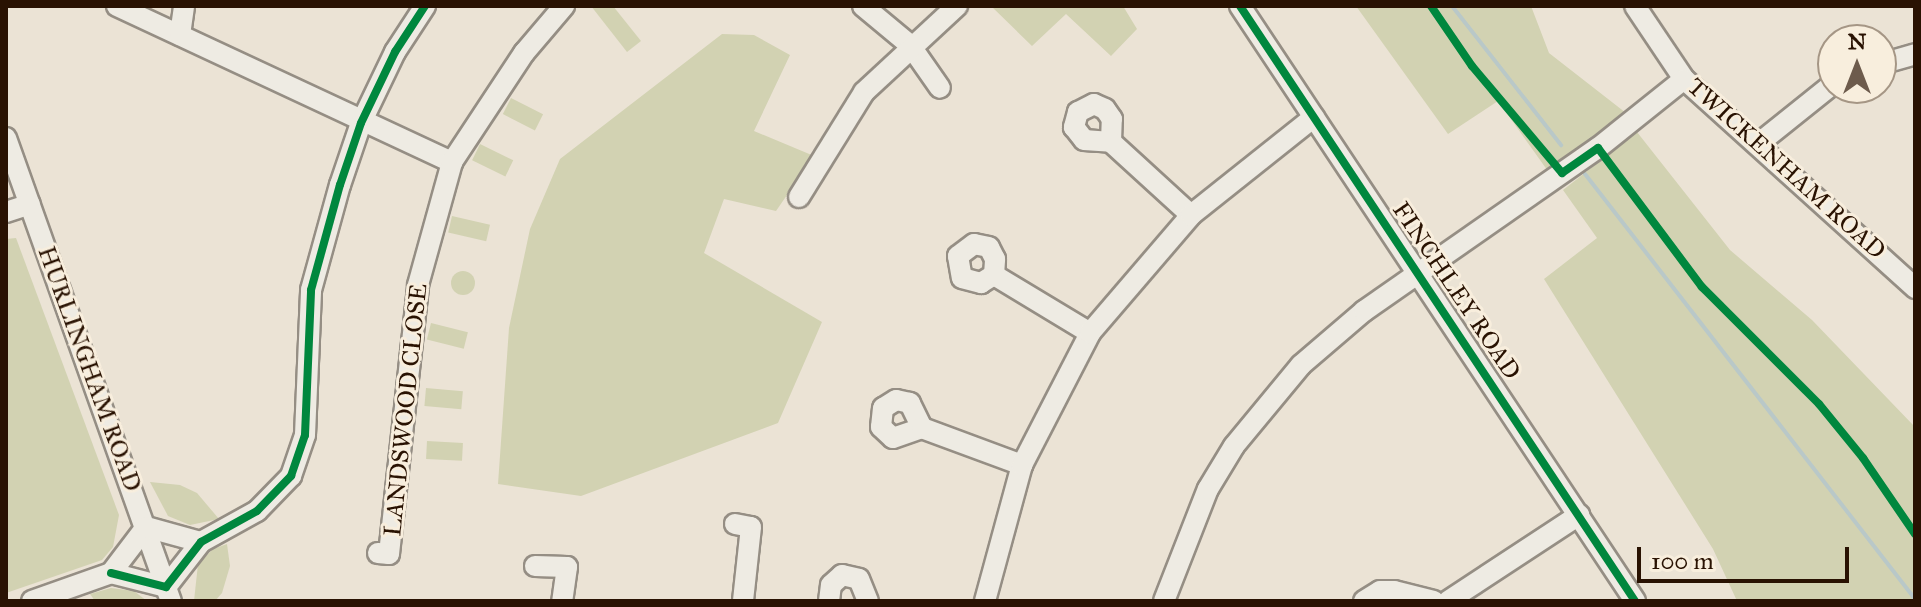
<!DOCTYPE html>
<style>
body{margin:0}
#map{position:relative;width:1921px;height:607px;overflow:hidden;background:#ebe3d5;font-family:"IM FELL Great Primer",serif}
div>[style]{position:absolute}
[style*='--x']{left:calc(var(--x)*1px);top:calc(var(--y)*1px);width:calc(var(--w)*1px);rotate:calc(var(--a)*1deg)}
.green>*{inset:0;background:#d2d2b2;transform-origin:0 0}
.round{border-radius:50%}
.stream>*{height:4px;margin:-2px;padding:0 2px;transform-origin:2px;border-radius:2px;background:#b9c8c8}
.roads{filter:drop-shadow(2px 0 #958e84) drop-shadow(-2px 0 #958e84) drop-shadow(0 2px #958e84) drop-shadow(0 -2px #958e84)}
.minor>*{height:20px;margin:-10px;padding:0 10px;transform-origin:10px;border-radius:10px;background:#eeebe3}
.cycleway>*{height:8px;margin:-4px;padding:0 4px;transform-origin:4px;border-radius:4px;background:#00873e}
span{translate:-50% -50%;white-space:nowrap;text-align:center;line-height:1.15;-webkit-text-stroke:6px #f8eedd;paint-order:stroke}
.street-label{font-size:24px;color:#291202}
.frame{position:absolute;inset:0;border:8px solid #291202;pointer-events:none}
.north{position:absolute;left:1817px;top:24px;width:80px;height:80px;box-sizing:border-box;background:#f8eedd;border:2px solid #a59685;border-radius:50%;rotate:0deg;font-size:22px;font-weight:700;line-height:32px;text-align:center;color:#291202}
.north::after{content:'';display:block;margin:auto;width:28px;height:36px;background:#6d5b4c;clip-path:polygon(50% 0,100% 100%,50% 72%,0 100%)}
.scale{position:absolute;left:1637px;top:547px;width:212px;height:36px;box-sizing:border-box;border:4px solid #291202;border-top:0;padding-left:10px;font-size:24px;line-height:28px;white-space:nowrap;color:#291202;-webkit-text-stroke:6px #f8eedd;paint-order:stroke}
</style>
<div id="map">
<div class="green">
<div style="clip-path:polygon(591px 6px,613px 6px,641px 41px,627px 52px)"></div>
<div style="clip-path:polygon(991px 6px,1123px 6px,1137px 29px,1111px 56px,1066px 14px,1032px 46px)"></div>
<div style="clip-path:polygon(1356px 6px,1531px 6px,1549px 53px,1626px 113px,1550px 174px,1498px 101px,1448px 134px)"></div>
<div style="clip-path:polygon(722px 34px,754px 35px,790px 55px,754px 131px,814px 156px,776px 211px,724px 199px,704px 253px,822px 322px,778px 423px,581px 496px,498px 484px,509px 328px,530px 229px,560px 159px)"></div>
<div style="left:511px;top:98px;width:36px;height:18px;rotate:27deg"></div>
<div style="clip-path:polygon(1637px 132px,1730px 250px,1812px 320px,1915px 427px,1915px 601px,1737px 601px,1713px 549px,1544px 279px,1597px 238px,1563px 190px)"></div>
<div style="left:480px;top:144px;width:37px;height:18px;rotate:26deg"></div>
<div style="left:452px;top:216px;width:39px;height:17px;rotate:13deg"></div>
<div style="clip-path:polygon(16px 238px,119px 515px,113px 547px,102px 560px,6px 593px,6px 239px)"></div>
<div class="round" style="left:451px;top:271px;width:24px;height:24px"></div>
<div style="left:431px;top:323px;width:38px;height:17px;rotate:14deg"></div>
<div style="left:426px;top:388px;width:37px;height:18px;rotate:5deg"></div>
<div style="left:427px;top:441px;width:36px;height:18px;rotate:3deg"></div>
<div style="clip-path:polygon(150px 482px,180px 485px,197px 493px,219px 519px,190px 525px,168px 516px)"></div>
<div style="clip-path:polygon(227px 544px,230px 566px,222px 593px,215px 601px,194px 601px,198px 564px,213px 549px)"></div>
<div style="clip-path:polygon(111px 588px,134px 591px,147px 601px,95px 601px,90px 594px)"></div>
</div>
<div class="stream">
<div style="--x:1452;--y:6;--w:177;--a:51.9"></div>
<div style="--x:1585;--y:174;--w:538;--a:52.17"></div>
</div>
<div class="roads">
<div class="minor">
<div style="--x:117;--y:6;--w:370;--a:25"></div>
<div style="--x:863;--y:6;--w:61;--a:39.7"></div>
<div style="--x:910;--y:45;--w:52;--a:55.1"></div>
<div style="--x:1240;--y:6;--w:714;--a:56.42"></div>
<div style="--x:1635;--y:6;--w:88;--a:56.1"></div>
<div style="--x:1684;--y:79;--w:312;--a:42.1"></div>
<div style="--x:180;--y:35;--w:29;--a:-82"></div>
<div style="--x:1881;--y:64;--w:35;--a:-16"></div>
<div style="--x:6;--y:138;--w:492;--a:70.4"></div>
<div style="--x:1111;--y:142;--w:23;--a:-88"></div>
<div style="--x:1112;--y:119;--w:12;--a:-125"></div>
<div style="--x:1105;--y:109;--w:12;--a:-156"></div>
<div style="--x:1094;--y:104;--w:18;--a:153"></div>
<div style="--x:1078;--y:112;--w:16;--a:105"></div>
<div style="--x:1074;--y:127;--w:16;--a:52"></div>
<div style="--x:1084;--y:140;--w:27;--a:4"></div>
<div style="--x:1111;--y:142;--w:108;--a:42.4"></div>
<div style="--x:1758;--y:144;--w:96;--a:-38.7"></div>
<div style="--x:799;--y:197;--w:123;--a:-58.2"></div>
<div style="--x:864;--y:92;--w:127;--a:-42.8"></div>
<div style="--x:6;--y:212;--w:25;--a:-18"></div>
<div style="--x:994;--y:275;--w:16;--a:-86"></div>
<div style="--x:995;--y:259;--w:13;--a:-117"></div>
<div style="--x:989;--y:247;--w:15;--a:-169"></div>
<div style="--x:974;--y:244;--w:20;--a:143"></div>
<div style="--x:958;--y:256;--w:22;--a:80"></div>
<div style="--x:962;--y:278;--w:20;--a:15"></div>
<div style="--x:981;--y:283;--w:15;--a:-32"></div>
<div style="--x:994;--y:275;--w:112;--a:31.1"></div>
<div style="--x:922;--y:428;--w:28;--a:-116"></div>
<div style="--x:910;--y:403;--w:14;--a:-168"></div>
<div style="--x:896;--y:400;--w:15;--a:148"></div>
<div style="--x:883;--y:408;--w:19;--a:96"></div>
<div style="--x:881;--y:427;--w:16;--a:43"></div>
<div style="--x:893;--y:438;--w:31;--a:-19"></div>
<div style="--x:922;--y:428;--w:107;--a:20.3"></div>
<div style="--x:735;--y:524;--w:16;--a:11"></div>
<div style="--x:751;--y:527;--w:74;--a:96.2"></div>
<div style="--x:378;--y:553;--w:11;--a:5"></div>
<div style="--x:389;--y:554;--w:271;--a:-83.8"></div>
<div style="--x:418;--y:285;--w:128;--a:-74.5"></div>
<div style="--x:452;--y:162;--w:131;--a:-56.6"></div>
<div style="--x:524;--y:53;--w:62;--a:-49.6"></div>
<div style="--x:535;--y:566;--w:32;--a:2"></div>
<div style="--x:567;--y:567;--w:34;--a:98"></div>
<div style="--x:111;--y:573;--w:57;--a:14.3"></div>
<div style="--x:166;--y:587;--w:57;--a:-52.1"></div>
<div style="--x:201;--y:542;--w:64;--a:-29"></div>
<div style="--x:257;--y:511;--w:49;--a:-45.8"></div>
<div style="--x:291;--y:476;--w:43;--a:-71.1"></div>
<div style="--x:305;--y:435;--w:145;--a:-87.6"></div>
<div style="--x:311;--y:290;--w:109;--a:-74.6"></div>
<div style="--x:340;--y:185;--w:65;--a:-71.3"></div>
<div style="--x:361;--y:123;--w:79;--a:-64.4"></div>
<div style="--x:395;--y:52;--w:55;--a:-56.9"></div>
<div style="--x:32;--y:601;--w:84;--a:-19.5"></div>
<div style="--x:111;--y:573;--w:58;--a:-52.7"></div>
<div style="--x:146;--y:527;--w:57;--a:15.3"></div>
<div style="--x:829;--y:601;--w:16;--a:-83"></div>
<div style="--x:831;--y:585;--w:15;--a:-42"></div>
<div style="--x:842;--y:575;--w:17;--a:13"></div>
<div style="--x:859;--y:579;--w:24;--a:68"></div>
<div style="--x:985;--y:601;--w:141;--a:-74.8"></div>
<div style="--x:1022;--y:465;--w:148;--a:-62.7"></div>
<div style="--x:1090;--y:333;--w:155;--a:-49.4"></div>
<div style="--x:1191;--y:215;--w:157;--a:-38.5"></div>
<div style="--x:1164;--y:601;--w:120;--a:-68.6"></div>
<div style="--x:1208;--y:489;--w:50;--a:-58.8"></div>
<div style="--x:1234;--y:446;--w:105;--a:-50.4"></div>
<div style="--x:1301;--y:365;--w:83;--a:-40.6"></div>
<div style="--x:1364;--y:311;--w:285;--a:-34.9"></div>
<div style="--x:1598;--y:148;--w:110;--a:-38.7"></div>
<div style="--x:1364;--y:601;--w:19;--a:-32"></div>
<div style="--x:1380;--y:591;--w:14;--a:0"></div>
<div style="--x:1394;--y:591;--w:41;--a:14"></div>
<div style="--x:1448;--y:601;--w:157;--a:-33.3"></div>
</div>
</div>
<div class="cycleway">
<div style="--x:1240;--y:6;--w:714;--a:56.42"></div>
<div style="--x:1431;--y:6;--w:73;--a:55.7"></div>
<div style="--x:1472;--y:66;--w:140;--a:49.9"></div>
<div style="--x:1562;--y:173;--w:44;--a:-34.8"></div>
<div style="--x:1598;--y:148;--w:174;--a:53.2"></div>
<div style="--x:1702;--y:287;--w:165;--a:45"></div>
<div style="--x:1819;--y:404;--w:70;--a:50.8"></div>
<div style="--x:1863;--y:458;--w:92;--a:55.6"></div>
<div style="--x:111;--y:573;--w:57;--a:14.3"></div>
<div style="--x:166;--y:587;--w:57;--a:-52.1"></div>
<div style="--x:201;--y:542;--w:64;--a:-29"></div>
<div style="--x:257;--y:511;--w:49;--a:-45.8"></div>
<div style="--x:291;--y:476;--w:43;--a:-71.1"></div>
<div style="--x:305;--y:435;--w:145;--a:-87.6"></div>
<div style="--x:311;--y:290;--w:109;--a:-74.6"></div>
<div style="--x:340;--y:185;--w:65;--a:-71.3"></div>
<div style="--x:361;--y:123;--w:79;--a:-64.4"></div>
<div style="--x:395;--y:52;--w:55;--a:-56.9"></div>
</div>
<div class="street-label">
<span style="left:1786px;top:169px;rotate:42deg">TWICKENHAM ROAD</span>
<span style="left:1456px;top:291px;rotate:56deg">FINCHLEY ROAD</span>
<span style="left:89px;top:369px;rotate:70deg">HURLINGHAM ROAD</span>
<span style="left:406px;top:410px;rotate:-84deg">LANDSWOOD CLOSE</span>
</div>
<div class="frame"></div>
<div class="north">N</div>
<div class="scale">100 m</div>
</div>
